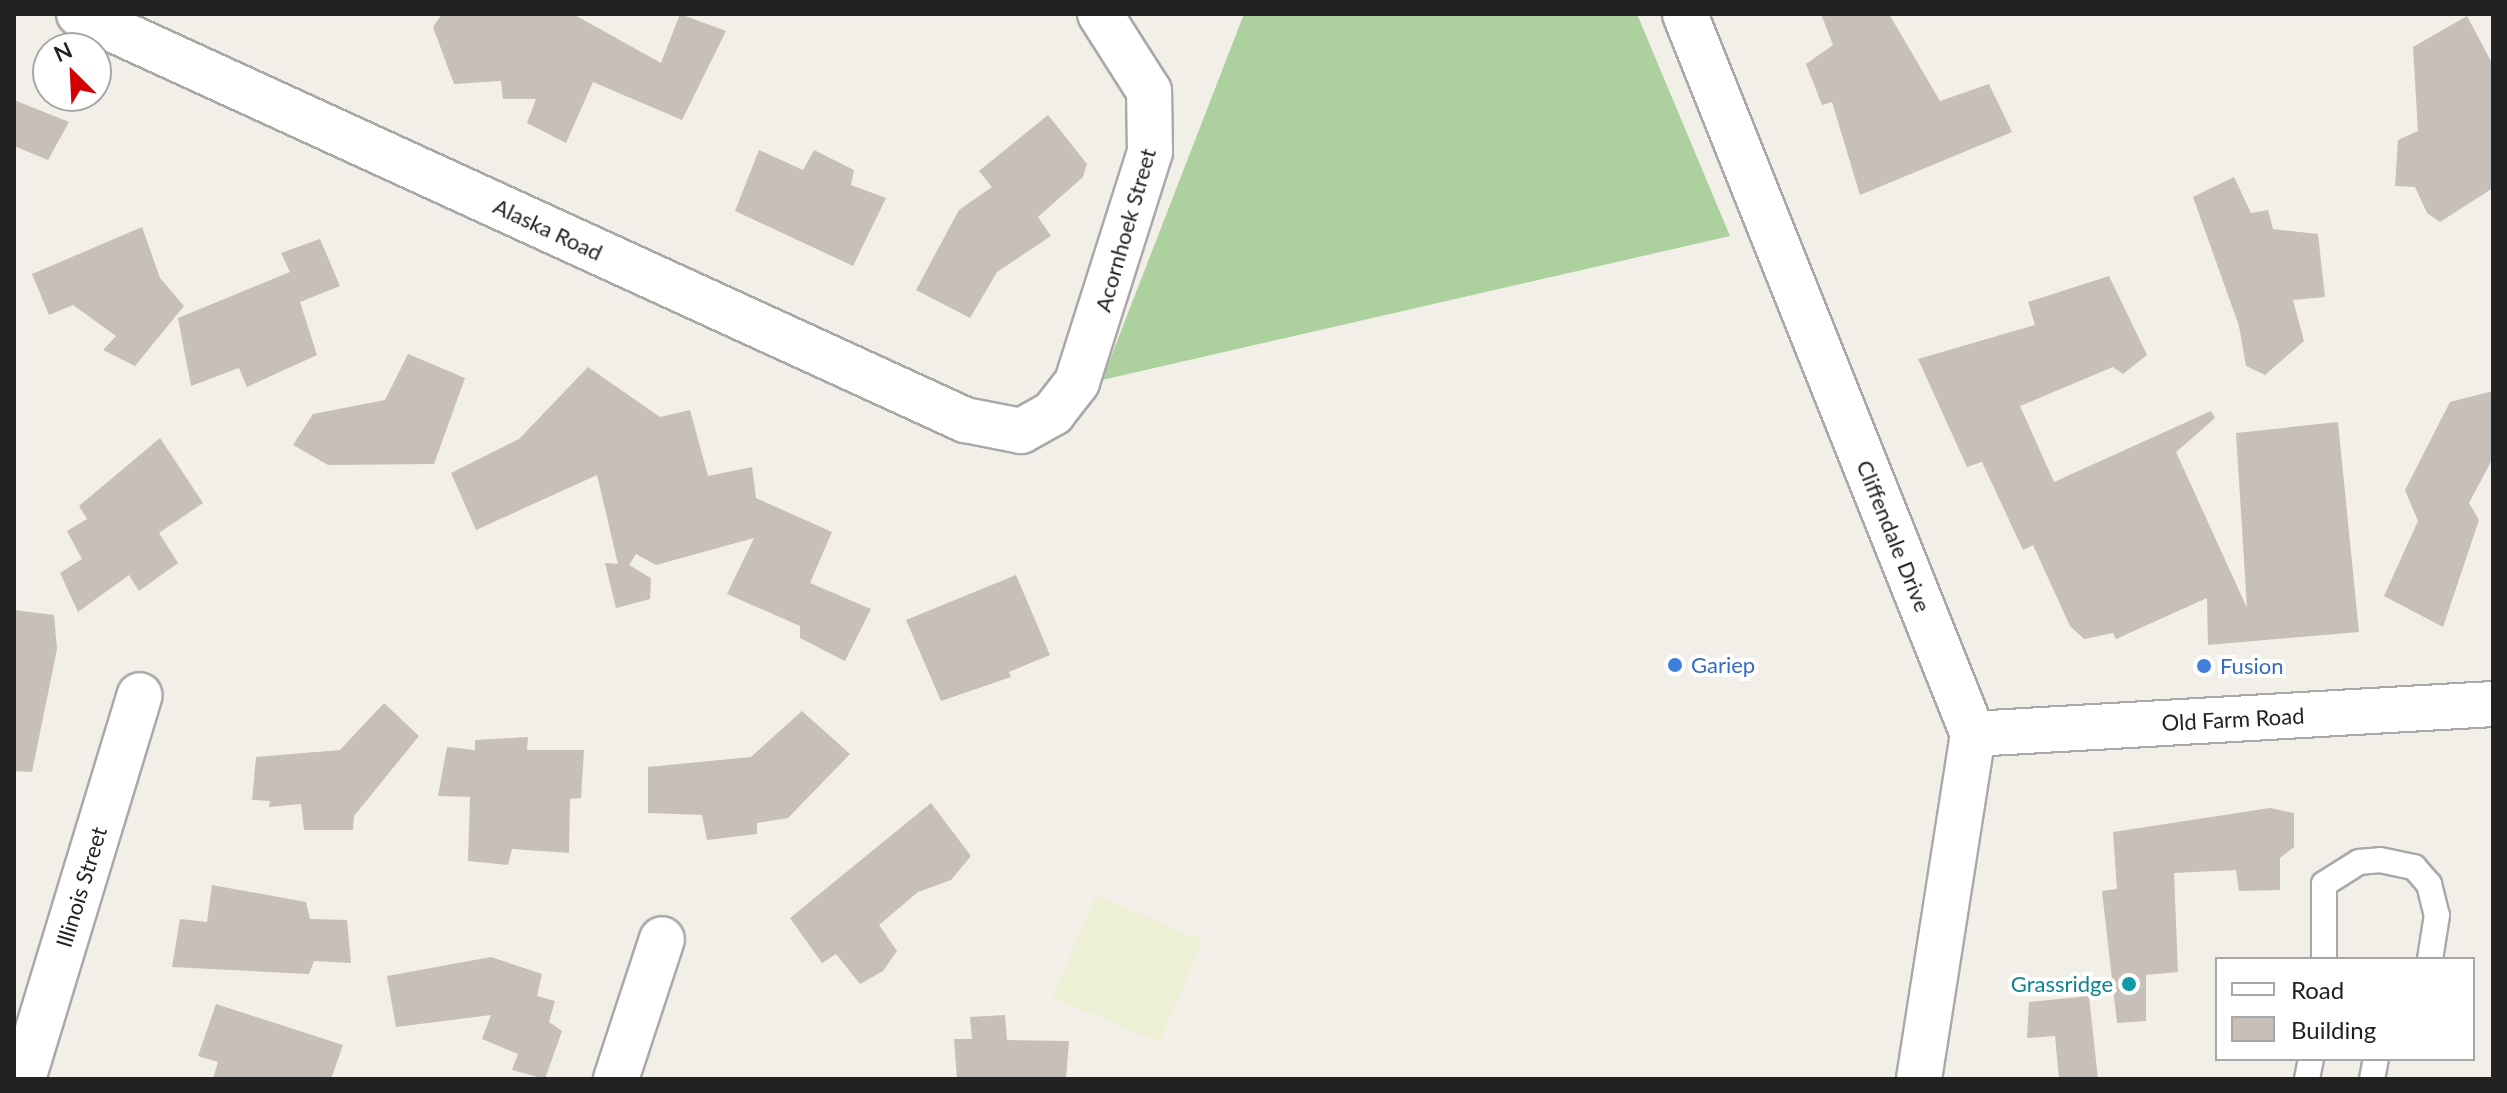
<!DOCTYPE html>
<style>
body{margin:0}
#map{position:relative;width:2507px;height:1093px;overflow:hidden;background:#f2efe9;font-family:Lato,sans-serif}
div>[style]{position:absolute}
[style*='--x']{left:calc(var(--x)*1px);top:calc(var(--y)*1px);width:calc(var(--w)*1px);rotate:calc(var(--a)*1deg)}
.farmland>*{inset:0;background:#eef0d5;transform-origin:0 0}
.forest>*{inset:0;background:#add19e}
.building>*{inset:0;background:#c7bfb8}
.roads{filter:drop-shadow(2px 0 #a9a9a9) drop-shadow(-2px 0 #a9a9a9) drop-shadow(0 2px #a9a9a9) drop-shadow(0 -2px #a9a9a9)}
.service>*{height:24px;margin:-12px;padding:0 12px;transform-origin:12px;border-radius:12px;background:#fff}
.minor>*{height:44px;margin:-22px;padding:0 22px;transform-origin:22px;border-radius:22px;background:#fff}
.tertiary>*{height:44px;margin:-22px;padding:0 22px;transform-origin:22px;border-radius:22px;background:#fff}
.dots>*{width:22px;height:22px;translate:-50% -50%;box-sizing:border-box;border:4px solid #fff;border-radius:50%}
span{translate:-50% -50%;white-space:nowrap;text-align:center;line-height:1.15;-webkit-text-stroke:8px #fff;paint-order:stroke}
.street-label{font-size:22px;color:#222}
.shop-label{font-size:22px;color:#366cbe}
.left{translate:0 -50%;text-align:left}
.culture-label{font-size:22px;color:#0d838f}
.right{translate:-100% -50%;text-align:right}
.frame{position:absolute;inset:0;border:16px solid #222;pointer-events:none}
.legend{position:absolute;left:2215px;top:957px;width:260px;height:104px;box-sizing:border-box;background:#fff;border:2px solid #a7a7a7;margin:0;padding:10px 14px;list-style:none;font-size:24px;color:#222}
.legend li{display:flex;align-items:center;gap:16px;height:40px}
.legend b{width:40px;border:2px solid #a7a7a7}
.north{position:absolute;left:32px;top:32px;width:80px;height:80px;box-sizing:border-box;background:#fff;border:2px solid #a7a7a7;border-radius:50%;rotate:336deg;font-size:22px;font-weight:700;line-height:32px;text-align:center;color:#222}
.north::after{content:'';display:block;margin:auto;width:28px;height:36px;background:#d40000;clip-path:polygon(50% 0,100% 100%,50% 72%,0 100%)}
</style>
<div id="map">
<div class="farmland">
<div style="left:1096px;top:895px;width:116px;height:111px;rotate:23deg"></div>
</div>
<div class="forest">
<div style="clip-path:polygon(1244px 14px,1637px 14px,1730px 236px,1102px 380px)"></div>
</div>
<div class="building">
<div style="clip-path:polygon(442px 14px,573px 14px,661px 63px,680px 14px,726px 31px,682px 120px,593px 82px,566px 143px,527px 123px,536px 99px,503px 99px,501px 81px,454px 84px,433px 27px)"></div>
<div style="clip-path:polygon(1821px 14px,1889px 14px,1940px 101px,1989px 84px,2012px 132px,1860px 195px,1832px 102px,1822px 105px,1806px 64px,1833px 45px)"></div>
<div style="clip-path:polygon(2467px 16px,2493px 65px,2493px 188px,2440px 222px,2427px 213px,2415px 187px,2395px 186px,2398px 140px,2418px 131px,2413px 47px)"></div>
<div style="clip-path:polygon(14px 100px,69px 122px,48px 160px,14px 146px)"></div>
<div style="clip-path:polygon(1048px 115px,1087px 164px,1083px 177px,1038px 217px,1051px 236px,997px 272px,970px 318px,916px 290px,959px 210px,992px 187px,979px 171px)"></div>
<div style="clip-path:polygon(759px 150px,803px 170px,814px 150px,854px 170px,851px 185px,886px 198px,853px 266px,735px 211px)"></div>
<div style="clip-path:polygon(2234px 177px,2251px 213px,2268px 210px,2273px 229px,2318px 234px,2325px 297px,2293px 300px,2304px 341px,2265px 375px,2246px 366px,2239px 326px,2193px 197px)"></div>
<div style="clip-path:polygon(142px 227px,160px 278px,184px 306px,135px 366px,103px 350px,116px 336px,73px 305px,49px 315px,32px 274px)"></div>
<div style="clip-path:polygon(320px 239px,340px 286px,300px 302px,317px 355px,247px 387px,239px 368px,191px 386px,178px 318px,290px 272px,281px 253px)"></div>
<div style="clip-path:polygon(2109px 276px,2147px 355px,2123px 374px,2113px 367px,2020px 406px,2054px 482px,2211px 411px,2215px 418px,2176px 452px,2247px 608px,2236px 433px,2338px 422px,2359px 632px,2208px 645px,2207px 598px,2116px 639px,2113px 633px,2084px 639px,2070px 626px,2033px 545px,2023px 550px,1982px 462px,1967px 467px,1918px 359px,2035px 325px,2028px 302px)"></div>
<div style="clip-path:polygon(408px 354px,465px 378px,434px 464px,328px 465px,293px 445px,313px 414px,385px 400px)"></div>
<div style="clip-path:polygon(588px 367px,660px 417px,690px 410px,708px 476px,752px 467px,756px 498px,832px 532px,810px 583px,871px 609px,845px 661px,800px 638px,800px 626px,727px 594px,754px 538px,656px 565px,636px 554px,629px 565px,651px 578px,650px 599px,616px 608px,605px 563px,618px 564px,597px 475px,476px 530px,451px 473px,519px 439px)"></div>
<div style="clip-path:polygon(2493px 391px,2493px 458px,2469px 503px,2479px 520px,2443px 627px,2384px 596px,2418px 521px,2405px 490px,2450px 402px)"></div>
<div style="clip-path:polygon(160px 438px,203px 503px,159px 533px,178px 563px,139px 591px,129px 575px,78px 612px,60px 573px,82px 559px,67px 531px,87px 519px,79px 506px)"></div>
<div style="clip-path:polygon(1016px 575px,1050px 655px,1009px 672px,1011px 677px,941px 701px,906px 620px)"></div>
<div style="clip-path:polygon(14px 610px,54px 615px,57px 649px,32px 772px,14px 771px)"></div>
<div style="clip-path:polygon(384px 703px,419px 736px,354px 816px,353px 830px,304px 830px,301px 804px,269px 807px,270px 801px,252px 800px,256px 757px,340px 750px)"></div>
<div style="clip-path:polygon(802px 711px,850px 754px,788px 818px,757px 823px,757px 834px,707px 840px,702px 815px,648px 813px,648px 767px,751px 757px)"></div>
<div style="clip-path:polygon(528px 737px,527px 750px,584px 750px,581px 798px,570px 799px,569px 853px,512px 849px,508px 865px,468px 861px,470px 797px,438px 796px,447px 747px,475px 750px,475px 740px)"></div>
<div style="clip-path:polygon(931px 803px,971px 856px,951px 880px,918px 892px,879px 925px,897px 951px,883px 971px,860px 984px,836px 954px,822px 963px,790px 918px)"></div>
<div style="clip-path:polygon(2270px 808px,2294px 813px,2294px 847px,2280px 858px,2280px 890px,2239px 891px,2236px 870px,2174px 873px,2178px 972px,2146px 975px,2146px 1021px,2117px 1023px,2102px 891px,2117px 889px,2113px 832px)"></div>
<div style="clip-path:polygon(212px 885px,306px 902px,310px 919px,347px 920px,351px 963px,314px 961px,309px 974px,172px 967px,180px 919px,207px 922px)"></div>
<div style="clip-path:polygon(491px 957px,542px 974px,537px 996px,555px 1001px,549px 1022px,562px 1031px,545px 1079px,512px 1070px,518px 1054px,482px 1039px,491px 1015px,396px 1027px,387px 976px)"></div>
<div style="clip-path:polygon(2089px 996px,2098px 1079px,2059px 1079px,2055px 1036px,2027px 1038px,2029px 1002px)"></div>
<div style="clip-path:polygon(216px 1004px,343px 1045px,331px 1079px,213px 1079px,218px 1062px,198px 1056px)"></div>
<div style="clip-path:polygon(1005px 1015px,1007px 1040px,1069px 1041px,1066px 1079px,957px 1079px,954px 1039px,972px 1039px,970px 1017px)"></div>
</div>
<div class="roads">
<div class="service">
<div style="--x:2324;--y:959;--w:75;--a:-90"></div>
<div style="--x:2324;--y:884;--w:41;--a:-32.2"></div>
<div style="--x:2359;--y:862;--w:21;--a:-5"></div>
<div style="--x:2380;--y:860;--w:35;--a:12"></div>
<div style="--x:2414;--y:867;--w:23;--a:49"></div>
<div style="--x:2429;--y:884;--w:32;--a:76"></div>
<div style="--x:2437;--y:915;--w:45;--a:99"></div>
<div style="--x:2307;--y:1079;--w:20;--a:-79"></div>
<div style="--x:2372;--y:1079;--w:20;--a:-79"></div>
</div>
<div class="minor">
<div style="--x:1021;--y:431;--w:37;--a:-29"></div>
<div style="--x:1053;--y:413;--w:39;--a:-52"></div>
<div style="--x:1077;--y:382;--w:241;--a:-72.4"></div>
<div style="--x:1150;--y:152;--w:61;--a:-90.9"></div>
<div style="--x:1149;--y:91;--w:91;--a:-122.5"></div>
<div style="--x:23;--y:1079;--w:401;--a:-73.1"></div>
<div style="--x:616;--y:1079;--w:147;--a:-71.8"></div>
</div>
<div class="tertiary">
<div style="--x:79;--y:14;--w:975;--a:24.62"></div>
<div style="--x:965;--y:420;--w:57;--a:11.1"></div>
<div style="--x:1685;--y:14;--w:775;--a:68.2"></div>
<div style="--x:1973;--y:734;--w:349;--a:98.9"></div>
<div style="--x:1973;--y:734;--w:521;--a:-3.3"></div>
</div>
</div>
<div class="dots">
<div style="left:1675px;top:665px;background:#3f7fe0"></div>
<div style="left:2204px;top:666px;background:#3f7fe0"></div>
<div style="left:2129px;top:984px;background:#0f9aa8"></div>
</div>
<div class="street-label">
<span style="left:548px;top:229px;rotate:25deg">Alaska Road</span>
<span style="left:1125px;top:230px;rotate:-74deg">Acornhoek Street</span>
<span style="left:1894px;top:536px;rotate:68deg">Cliffendale Drive</span>
<span style="left:2233px;top:719px;rotate:-3deg">Old Farm Road</span>
<span style="left:81px;top:887px;rotate:-73deg">Illinois Street</span>
</div>
<div class="shop-label">
<span class="left" style="left:1691px;top:665px">Gariep</span>
<span class="left" style="left:2220px;top:666px">Fusion</span>
</div>
<div class="culture-label">
<span class="right" style="left:2113px;top:984px">Grassridge</span>
</div>
<div class="frame"></div>
<ul class="legend">
<li><b style="height:10px;background:#fff"></b>Road</li>
<li><b style="height:22px;background:#c7bfb8"></b>Building</li>
</ul>
<div class="north">N</div>
</div>
